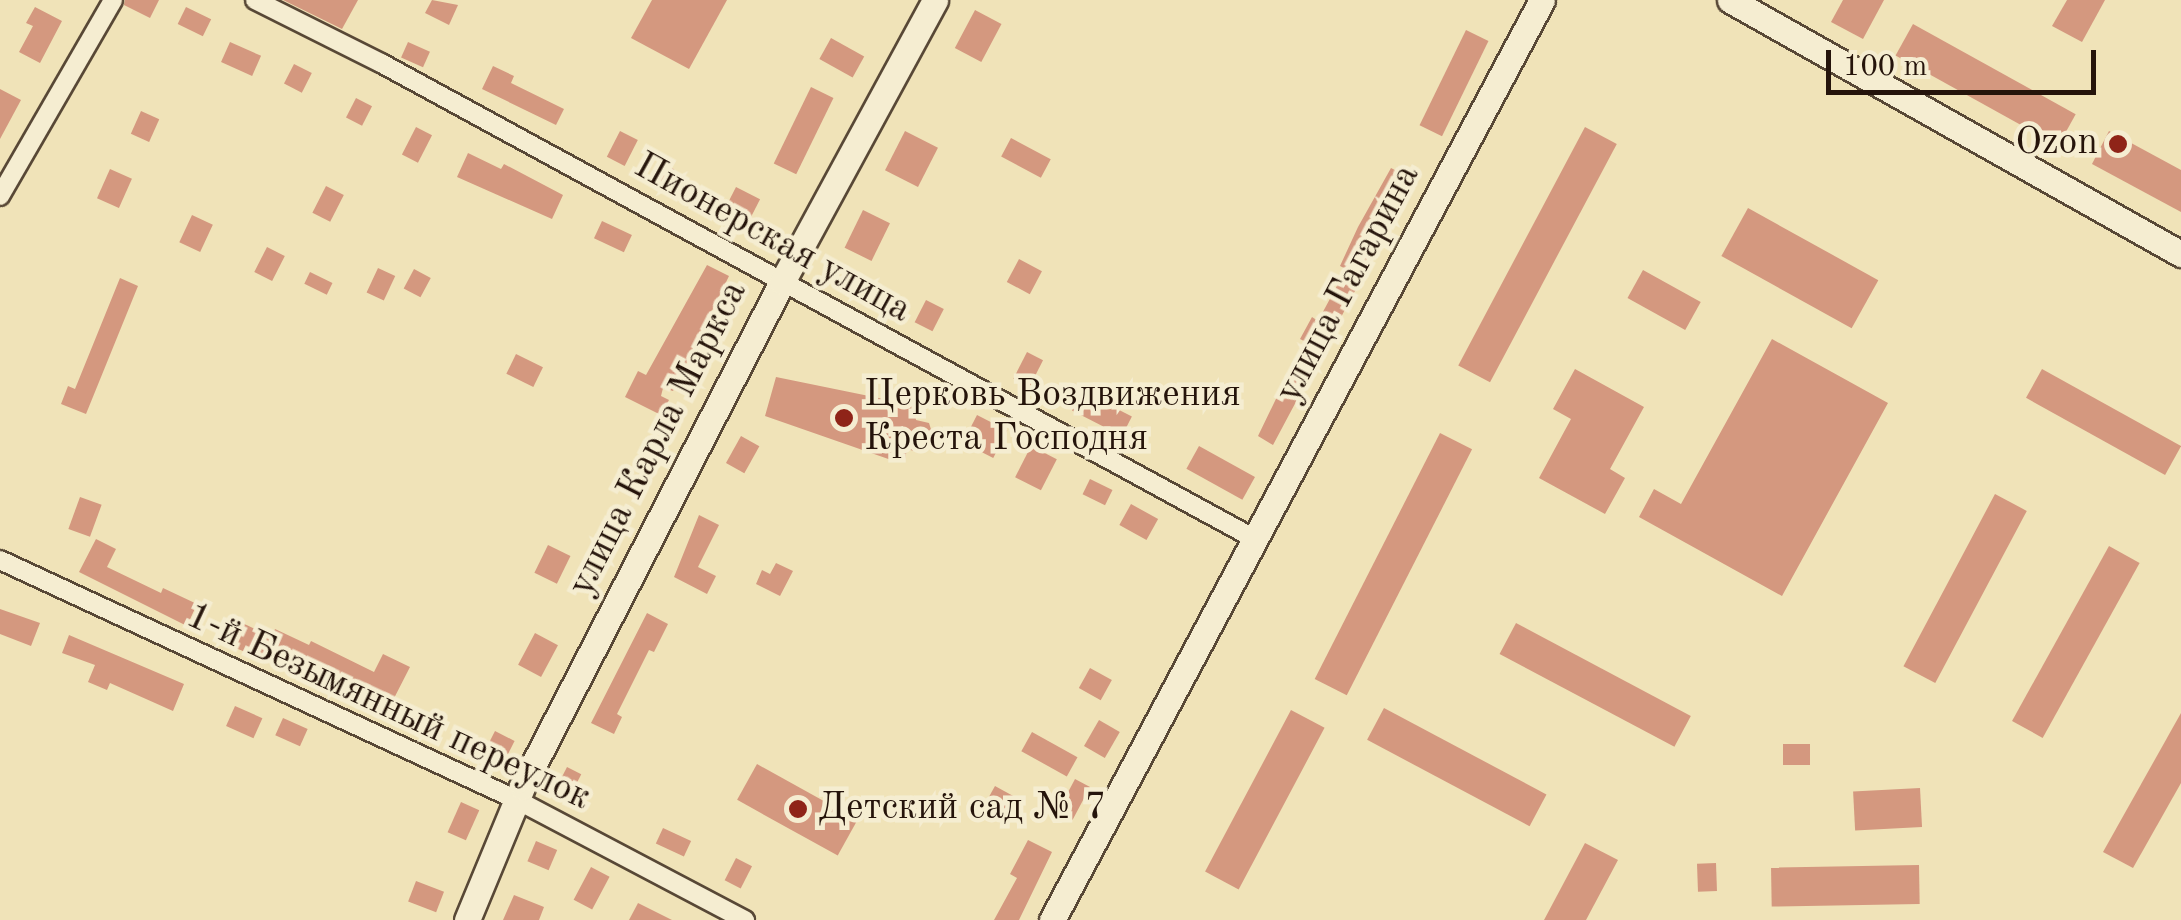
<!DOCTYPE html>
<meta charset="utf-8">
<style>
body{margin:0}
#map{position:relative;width:2181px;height:920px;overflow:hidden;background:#f0e3b8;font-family:"Old Standard TT",serif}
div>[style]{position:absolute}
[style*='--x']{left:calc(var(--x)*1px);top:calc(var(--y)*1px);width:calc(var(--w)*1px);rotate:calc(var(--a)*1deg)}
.building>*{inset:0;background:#d4987f;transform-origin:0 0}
.roads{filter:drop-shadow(2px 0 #584836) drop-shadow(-2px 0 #584836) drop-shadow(0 2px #584836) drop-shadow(0 -2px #584836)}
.street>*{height:18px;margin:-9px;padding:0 9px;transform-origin:9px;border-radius:9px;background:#f5edd1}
.secondary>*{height:25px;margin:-12.5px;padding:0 12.5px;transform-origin:12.5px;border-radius:12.5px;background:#f5edd1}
.dots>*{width:28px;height:28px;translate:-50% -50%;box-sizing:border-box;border:5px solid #f5edd1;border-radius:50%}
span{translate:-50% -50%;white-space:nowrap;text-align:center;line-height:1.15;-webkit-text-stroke:9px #f5edd1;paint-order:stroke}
.poi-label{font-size:38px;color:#25140b}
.right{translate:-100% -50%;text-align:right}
.left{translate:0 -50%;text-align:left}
.street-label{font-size:38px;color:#25140b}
.scale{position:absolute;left:1826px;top:50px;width:270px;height:45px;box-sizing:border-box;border:5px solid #25140b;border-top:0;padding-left:12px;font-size:30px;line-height:35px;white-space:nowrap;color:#25140b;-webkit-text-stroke:8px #f5edd1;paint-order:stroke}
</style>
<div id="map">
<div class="building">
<div style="clip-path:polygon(125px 0,159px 0,150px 18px,124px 5px)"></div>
<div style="clip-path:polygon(283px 0,358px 0,342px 29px)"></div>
<div style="clip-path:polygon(432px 0,458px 5px,449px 25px,425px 13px)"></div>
<div style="clip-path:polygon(652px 0,727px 0,689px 69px,631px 38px)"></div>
<div style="clip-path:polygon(1843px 0,1884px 0,1863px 39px,1831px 22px)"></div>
<div style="clip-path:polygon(2067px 0,2105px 0,2082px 42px,2052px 26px)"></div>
<div style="clip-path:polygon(35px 7px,62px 21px,40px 63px,19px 52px,33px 26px,26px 23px)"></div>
<div style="left:186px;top:7px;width:28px;height:19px;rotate:26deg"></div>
<div style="left:975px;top:10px;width:30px;height:43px;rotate:28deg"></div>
<div style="left:1913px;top:24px;width:186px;height:36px;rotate:29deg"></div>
<div style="left:1466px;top:30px;width:25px;height:106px;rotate:26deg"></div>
<div style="left:831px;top:38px;width:38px;height:24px;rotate:29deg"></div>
<div style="left:230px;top:42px;width:34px;height:22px;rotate:24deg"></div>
<div style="left:408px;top:42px;width:24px;height:17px;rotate:24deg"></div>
<div style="left:294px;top:64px;width:20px;height:22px;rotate:27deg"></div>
<div style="clip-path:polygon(493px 66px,514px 76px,511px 83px,564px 109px,556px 125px,482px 89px)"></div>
<div style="left:811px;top:87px;width:25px;height:85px;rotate:26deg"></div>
<div style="clip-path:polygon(0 89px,21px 100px,0 139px)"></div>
<div style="left:356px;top:98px;width:18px;height:22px;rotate:27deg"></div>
<div style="left:141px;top:111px;width:20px;height:25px;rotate:24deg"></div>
<div style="left:416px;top:127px;width:18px;height:31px;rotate:27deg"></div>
<div style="left:1585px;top:127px;width:36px;height:270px;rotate:28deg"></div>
<div style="left:620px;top:131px;width:20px;height:29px;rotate:27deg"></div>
<div style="left:905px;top:131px;width:37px;height:44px;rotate:27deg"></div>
<div style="clip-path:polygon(2109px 131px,2181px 170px,2181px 212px,2092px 164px)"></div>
<div style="left:1011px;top:138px;width:45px;height:21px;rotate:28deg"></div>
<div style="clip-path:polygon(468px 153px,501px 169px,504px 164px,563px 195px,552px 219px,457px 177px)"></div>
<div style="left:659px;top:162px;width:17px;height:20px;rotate:25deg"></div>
<div style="clip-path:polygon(1391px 168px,1414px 180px,1273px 445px,1258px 436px,1304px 341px,1300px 339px,1312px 317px,1318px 321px,1346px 269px,1340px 266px,1358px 227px)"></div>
<div style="left:110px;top:169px;width:24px;height:32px;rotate:24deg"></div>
<div style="left:326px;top:186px;width:20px;height:30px;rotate:27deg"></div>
<div style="left:736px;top:187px;width:27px;height:27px;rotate:27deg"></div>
<div style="left:1748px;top:208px;width:149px;height:55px;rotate:29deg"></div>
<div style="left:863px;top:210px;width:30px;height:42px;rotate:26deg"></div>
<div style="left:192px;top:215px;width:23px;height:30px;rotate:25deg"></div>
<div style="left:602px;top:221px;width:33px;height:19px;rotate:25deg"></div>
<div style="left:267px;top:247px;width:20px;height:28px;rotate:27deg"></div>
<div style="left:1019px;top:259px;width:26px;height:26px;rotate:28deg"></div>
<div style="clip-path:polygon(707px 265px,729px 276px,673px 391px,663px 388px,661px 396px,669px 400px,661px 415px,625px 397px,638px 371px,646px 375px)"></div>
<div style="left:378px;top:268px;width:19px;height:27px;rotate:25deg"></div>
<div style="left:414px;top:269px;width:19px;height:22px;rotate:28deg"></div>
<div style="left:1643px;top:270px;width:66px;height:32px;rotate:29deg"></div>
<div style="left:310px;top:272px;width:25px;height:13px;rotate:26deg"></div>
<div style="clip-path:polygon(120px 278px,138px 286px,86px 414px,61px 404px,68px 386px,75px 389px)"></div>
<div style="left:926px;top:300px;width:20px;height:25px;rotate:27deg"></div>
<div style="clip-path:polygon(1772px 339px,1888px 403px,1782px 596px,1639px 517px,1654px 489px,1681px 504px)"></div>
<div style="left:1027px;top:352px;width:18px;height:30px;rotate:27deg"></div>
<div style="left:516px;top:354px;width:30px;height:22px;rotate:26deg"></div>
<div style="clip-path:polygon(1575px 369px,1644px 407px,1610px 469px,1625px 478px,1605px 514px,1539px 478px,1571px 419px,1553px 409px)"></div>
<div style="left:2042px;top:369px;width:159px;height:33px;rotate:29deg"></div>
<div style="clip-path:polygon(776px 377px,913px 405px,916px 420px,929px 423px,935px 442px,921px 453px,907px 449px,905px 459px,899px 457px,897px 462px,765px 416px)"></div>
<div style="left:1082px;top:391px;width:56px;height:22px;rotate:27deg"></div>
<div style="left:977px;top:415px;width:34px;height:31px;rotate:27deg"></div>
<div style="left:1440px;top:433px;width:36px;height:276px;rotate:27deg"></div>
<div style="left:741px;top:436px;width:21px;height:31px;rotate:29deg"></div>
<div style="left:1031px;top:446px;width:29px;height:35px;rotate:27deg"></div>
<div style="left:1199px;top:446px;width:64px;height:26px;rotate:29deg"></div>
<div style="left:1090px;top:479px;width:25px;height:17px;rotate:26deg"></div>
<div style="left:1995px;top:494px;width:36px;height:195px;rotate:28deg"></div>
<div style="left:80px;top:497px;width:23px;height:34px;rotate:20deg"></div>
<div style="left:1131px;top:504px;width:31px;height:24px;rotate:29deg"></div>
<div style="clip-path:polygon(699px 515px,719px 525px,698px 567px,716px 576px,707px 594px,674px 577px)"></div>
<div style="clip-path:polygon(96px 539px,116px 549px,107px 567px,161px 593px,163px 588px,197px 604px,187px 626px,79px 572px)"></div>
<div style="left:548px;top:545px;width:25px;height:31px;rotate:26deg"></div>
<div style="left:2109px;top:546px;width:35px;height:200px;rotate:29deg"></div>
<div style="clip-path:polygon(776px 563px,793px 571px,780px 596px,756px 584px,762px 570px,770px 574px)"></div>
<div style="clip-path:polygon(0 609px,40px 623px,31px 646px,0 634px)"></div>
<div style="clip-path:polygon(647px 613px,668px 624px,654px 652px,649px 650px,617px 714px,622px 717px,614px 734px,591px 723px)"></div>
<div style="clip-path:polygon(234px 619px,272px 637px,275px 629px,309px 645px,311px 641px,374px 672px,383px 654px,410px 667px,388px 710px,284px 658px,280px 666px,223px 643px)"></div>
<div style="left:1516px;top:623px;width:198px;height:35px;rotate:28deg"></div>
<div style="left:535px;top:633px;width:26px;height:36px;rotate:28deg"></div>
<div style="clip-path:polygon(69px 635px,184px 684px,173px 711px,110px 683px,107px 690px,88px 682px,95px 665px,62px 653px)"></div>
<div style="left:1090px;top:668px;width:25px;height:23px;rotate:29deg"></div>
<div style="left:235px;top:706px;width:30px;height:22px;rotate:24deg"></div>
<div style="left:1384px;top:708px;width:184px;height:36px;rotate:28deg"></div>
<div style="left:1291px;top:710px;width:38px;height:183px;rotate:28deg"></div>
<div style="clip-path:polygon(2181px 713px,2181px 783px,2133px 868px,2103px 852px)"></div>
<div style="left:283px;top:718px;width:27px;height:19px;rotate:24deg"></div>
<div style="left:1099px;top:720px;width:24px;height:30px;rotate:30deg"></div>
<div style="left:495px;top:731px;width:22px;height:27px;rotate:27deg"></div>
<div style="left:1032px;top:732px;width:52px;height:22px;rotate:29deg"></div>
<div style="left:1783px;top:744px;width:27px;height:21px"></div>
<div style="left:757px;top:764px;width:115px;height:41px;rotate:29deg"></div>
<div style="left:567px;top:767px;width:16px;height:21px;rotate:27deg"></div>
<div style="left:1075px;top:779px;width:17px;height:37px;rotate:28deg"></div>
<div style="left:995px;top:786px;width:26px;height:21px;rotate:29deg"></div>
<div style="left:1920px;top:788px;width:39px;height:67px;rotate:87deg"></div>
<div style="left:461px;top:802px;width:20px;height:33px;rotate:24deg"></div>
<div style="left:663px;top:828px;width:31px;height:17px;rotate:25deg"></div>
<div style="clip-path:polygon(1028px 840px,1052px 852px,1019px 920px,994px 920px,1017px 878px,1010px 874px)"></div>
<div style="left:536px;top:841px;width:23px;height:22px;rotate:23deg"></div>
<div style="clip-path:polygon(1585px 843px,1618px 860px,1586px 920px,1544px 920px)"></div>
<div style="left:736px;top:858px;width:18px;height:25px;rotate:27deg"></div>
<div style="left:1716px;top:863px;width:28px;height:19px;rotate:88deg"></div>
<div style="left:1919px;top:865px;width:39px;height:148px;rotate:89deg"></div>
<div style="left:591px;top:867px;width:21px;height:37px;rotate:28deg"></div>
<div style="left:416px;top:881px;width:30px;height:22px;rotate:21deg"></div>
<div style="clip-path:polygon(514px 895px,544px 907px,539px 920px,503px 920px)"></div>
<div style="clip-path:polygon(638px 903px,672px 920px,629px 920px)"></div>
</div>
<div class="roads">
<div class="street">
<div style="--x:255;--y:0;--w:141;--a:26.6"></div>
<div style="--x:381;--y:63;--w:995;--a:28.57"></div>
<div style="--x:0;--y:196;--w:226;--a:-60"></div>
<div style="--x:0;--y:560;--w:570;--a:24.9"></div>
<div style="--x:517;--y:800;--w:258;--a:27.8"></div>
</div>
<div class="secondary">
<div style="--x:1730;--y:0;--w:518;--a:29.39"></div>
<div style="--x:467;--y:920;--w:144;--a:-67.5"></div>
<div style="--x:522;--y:787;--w:568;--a:-62.76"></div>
<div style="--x:782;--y:282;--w:321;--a:-61.5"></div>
<div style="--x:1052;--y:920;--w:1042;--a:-61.96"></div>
</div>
</div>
<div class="dots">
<div style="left:2118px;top:144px;background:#8f2418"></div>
<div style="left:844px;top:418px;background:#8f2418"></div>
<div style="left:798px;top:809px;background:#8f2418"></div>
</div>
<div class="poi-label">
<span class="right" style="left:2098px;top:144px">Ozon</span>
<span class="left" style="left:864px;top:418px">Церковь Воздвижения<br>Креста Господня</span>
<span class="left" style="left:818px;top:809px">Детский сад № 7</span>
</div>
<div class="street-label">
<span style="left:772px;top:239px;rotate:29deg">Пионерская улица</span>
<span style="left:1349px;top:284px;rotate:-62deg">улица Гагарина</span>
<span style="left:659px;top:439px;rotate:-63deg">улица Карла Маркса</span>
<span style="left:388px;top:708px;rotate:25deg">1-й Безымянный переулок</span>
</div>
<div class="scale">100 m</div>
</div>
